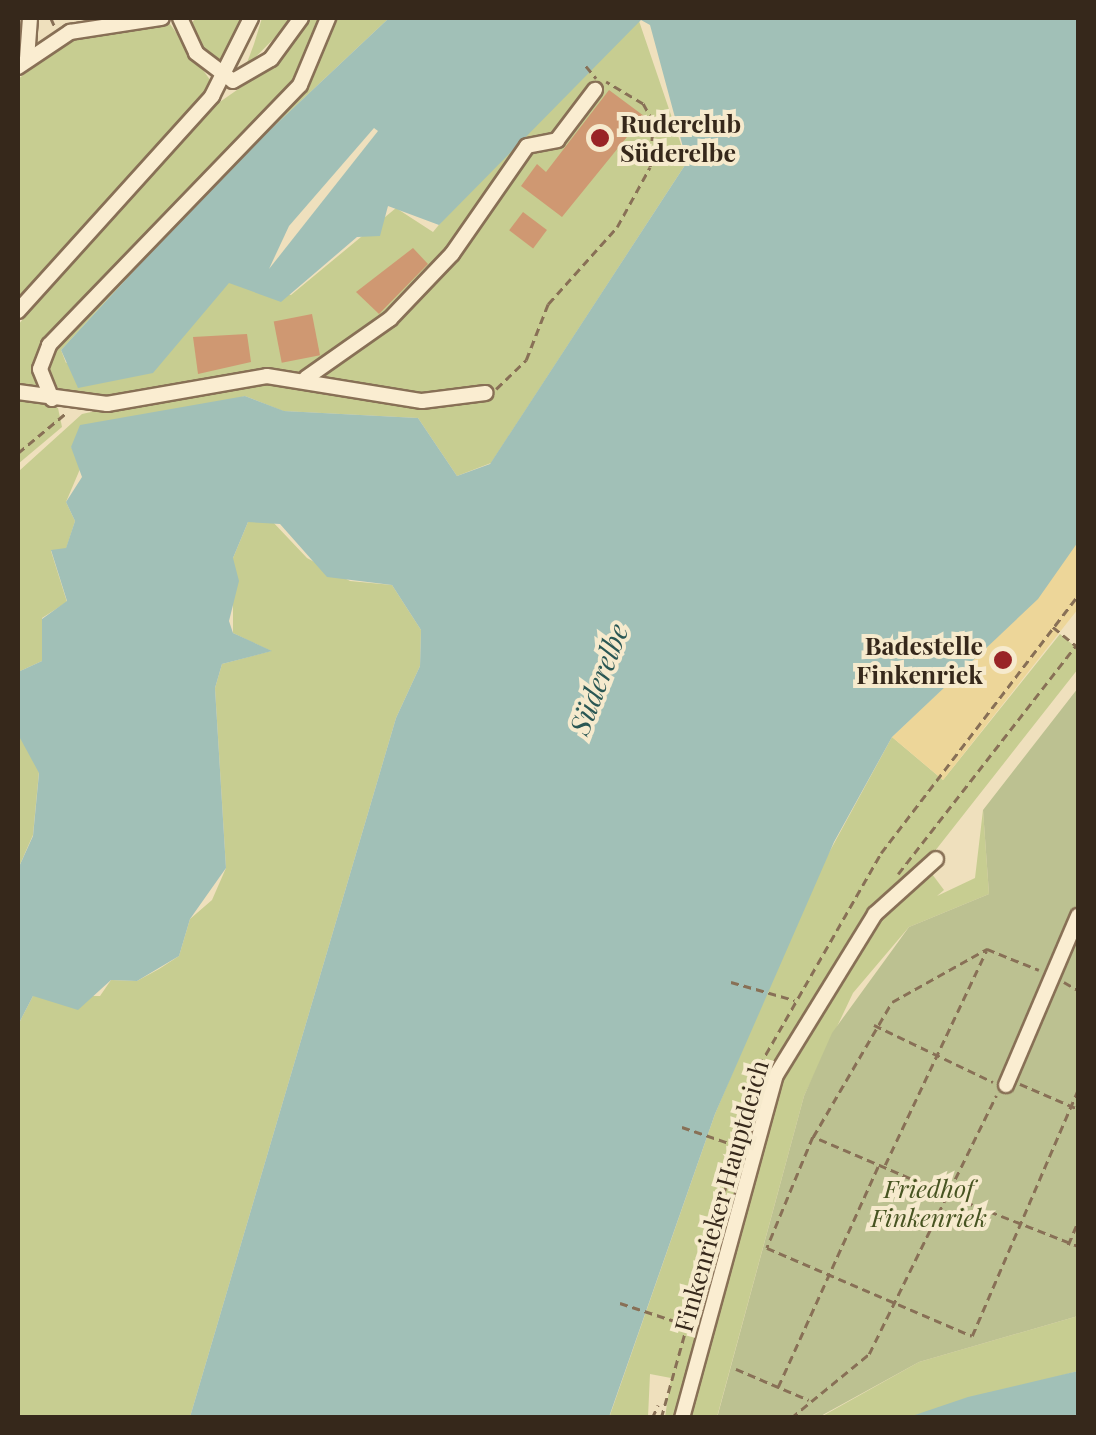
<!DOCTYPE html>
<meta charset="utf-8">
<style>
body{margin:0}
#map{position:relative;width:1096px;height:1435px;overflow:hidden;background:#efe0bd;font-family:"Playfair Display",serif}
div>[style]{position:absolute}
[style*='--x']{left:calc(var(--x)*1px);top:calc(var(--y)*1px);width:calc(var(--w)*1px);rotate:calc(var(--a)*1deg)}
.green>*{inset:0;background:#c7cd91}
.sand>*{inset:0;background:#edd699}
.cemetery>*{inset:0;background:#bcc191}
.water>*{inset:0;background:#a1c0b7}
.pier>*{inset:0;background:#efe0bd}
.building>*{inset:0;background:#cf9872;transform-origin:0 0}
.path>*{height:2.5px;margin-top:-1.25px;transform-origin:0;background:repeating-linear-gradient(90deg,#887056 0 8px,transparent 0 13px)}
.roads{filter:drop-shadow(2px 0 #887056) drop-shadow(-2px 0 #887056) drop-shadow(0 2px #887056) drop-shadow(0 -2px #887056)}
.minor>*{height:14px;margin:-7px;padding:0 7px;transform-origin:7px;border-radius:7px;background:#faedd1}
.dots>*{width:28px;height:28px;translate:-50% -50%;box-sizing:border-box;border:5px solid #f6eacd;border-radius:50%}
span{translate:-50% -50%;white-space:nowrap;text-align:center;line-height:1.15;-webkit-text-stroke:8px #f6eacd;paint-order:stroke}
.poi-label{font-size:25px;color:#36281b;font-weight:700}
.left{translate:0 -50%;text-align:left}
.right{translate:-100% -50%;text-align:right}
.park-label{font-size:25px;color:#475421;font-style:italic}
.street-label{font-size:25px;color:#36281b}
.water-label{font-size:28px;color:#2a5754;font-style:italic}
.frame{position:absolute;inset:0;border:20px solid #36281b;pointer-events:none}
</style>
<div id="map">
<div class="green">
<div style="clip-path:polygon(196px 18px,244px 18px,220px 67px,200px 52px,189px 26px)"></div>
<div style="clip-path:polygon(262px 18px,294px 18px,245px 68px,254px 44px)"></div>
<div style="clip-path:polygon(308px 18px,325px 18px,291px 89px,48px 340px,44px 392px,18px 386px,18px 325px,114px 212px,214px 106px,267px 69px)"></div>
<div style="clip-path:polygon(330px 18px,389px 18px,222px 175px,61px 350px,66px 363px,223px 277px,291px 295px,396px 208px,433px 232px,500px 151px,638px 18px,687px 162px,491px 463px,457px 476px,418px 418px,283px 411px,245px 396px,71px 447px,83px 462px,66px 502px,75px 521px,66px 549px,51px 551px,67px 602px,42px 618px,42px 661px,18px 672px,19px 471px,82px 414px,169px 395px,172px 385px,96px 401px,57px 396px,43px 360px,287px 101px)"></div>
<div style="clip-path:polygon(170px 24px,213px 84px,18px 302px,18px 79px,71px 39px)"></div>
<div style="clip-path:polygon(18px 398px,58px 408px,62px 427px,18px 464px)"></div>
<div style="clip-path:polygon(271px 520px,307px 558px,350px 581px,392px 585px,421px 630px,420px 666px,396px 718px,190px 1417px,18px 1418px,18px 1025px,33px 996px,100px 996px,111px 980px,137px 981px,159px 969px,179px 956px,190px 919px,212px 900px,226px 868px,215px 688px,222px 664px,271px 651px,233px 633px,233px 558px,248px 522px)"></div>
<div style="clip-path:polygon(1060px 634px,1078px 649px,1078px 669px,931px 856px,871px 911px,785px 1044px,677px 1417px,665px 1417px,671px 1378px,650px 1374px,648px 1417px,609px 1418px,715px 1114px,813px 882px,892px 737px,943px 780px)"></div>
<div style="clip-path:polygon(18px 721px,39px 772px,33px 835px,18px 869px)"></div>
<div style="clip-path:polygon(983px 810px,989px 894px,909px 927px,853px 993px,804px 1096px,717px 1417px,689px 1418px,781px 1080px,825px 992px,890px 906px,932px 874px,944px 890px,937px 896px,975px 878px)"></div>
<div style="clip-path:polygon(1078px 1316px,1078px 1371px,909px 1417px,819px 1418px,919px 1362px)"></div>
</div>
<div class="sand">
<div style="clip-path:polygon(1078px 542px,1078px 609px,943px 780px,892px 737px,1012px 623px)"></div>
</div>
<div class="cemetery">
<div style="clip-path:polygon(1078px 688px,1078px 1316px,919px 1362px,819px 1417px,717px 1418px,804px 1096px,832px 1033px,909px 927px,989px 894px,983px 810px)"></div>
</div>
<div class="water">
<div style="clip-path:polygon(389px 18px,1078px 18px,1078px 542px,1038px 599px,892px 737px,834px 842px,715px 1114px,609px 1417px,190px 1417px,396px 718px,420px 666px,421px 630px,392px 585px,327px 577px,280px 524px,248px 522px,233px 558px,239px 581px,229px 621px,233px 633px,272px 651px,222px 664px,215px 688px,226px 868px,190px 919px,179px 956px,137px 981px,111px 980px,78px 1010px,33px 996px,18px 1025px,18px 869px,33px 836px,39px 773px,20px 738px,18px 672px,42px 661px,42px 619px,67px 601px,51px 550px,66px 548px,75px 521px,66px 502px,82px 477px,71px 447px,80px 425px,245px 396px,284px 411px,418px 418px,457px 476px,490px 464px,687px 162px,650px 25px,641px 20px,439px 225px,388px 206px,380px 236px,357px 237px,281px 302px,229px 283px,153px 373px,78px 388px,61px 350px,222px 175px)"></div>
<div style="clip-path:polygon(1078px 1371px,1078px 1417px,909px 1417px,968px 1397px)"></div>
</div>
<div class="pier">
<div style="clip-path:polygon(374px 128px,378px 131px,269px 269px,289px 226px)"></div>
</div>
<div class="building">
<div style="clip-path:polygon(609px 90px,644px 116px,562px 217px,521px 186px,537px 164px,546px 172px)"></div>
<div style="left:523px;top:212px;width:30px;height:23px;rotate:37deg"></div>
<div style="clip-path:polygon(413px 248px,428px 264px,379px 314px,356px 292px)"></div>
<div style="left:312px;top:314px;width:42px;height:39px;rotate:79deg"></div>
<div style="clip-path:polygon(247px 334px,251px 362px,198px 374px,193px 337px)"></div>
</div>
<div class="path">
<div style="--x:51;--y:18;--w:10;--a:66"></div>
<div style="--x:586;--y:66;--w:16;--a:50"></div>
<div style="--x:496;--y:389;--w:42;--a:-44"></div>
<div style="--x:526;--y:360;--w:60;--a:-68.6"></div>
<div style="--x:548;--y:304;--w:103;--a:-48.1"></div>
<div style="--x:617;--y:227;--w:68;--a:-61.2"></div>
<div style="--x:650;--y:167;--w:45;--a:-86.2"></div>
<div style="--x:653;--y:122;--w:21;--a:-119"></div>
<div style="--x:643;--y:104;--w:43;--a:-149.3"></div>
<div style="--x:18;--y:453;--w:62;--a:-39.8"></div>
<div style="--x:1053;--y:627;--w:32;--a:39"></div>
<div style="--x:898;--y:874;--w:293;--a:-52.1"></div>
<div style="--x:731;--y:982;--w:66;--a:15.9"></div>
<div style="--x:1064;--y:982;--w:16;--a:30"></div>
<div style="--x:874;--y:1025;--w:132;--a:25.6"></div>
<div style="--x:1020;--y:1084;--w:63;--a:23.3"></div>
<div style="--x:682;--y:1127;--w:53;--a:18.8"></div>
<div style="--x:813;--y:1137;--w:120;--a:112.5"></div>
<div style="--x:767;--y:1248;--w:223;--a:23.2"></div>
<div style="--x:972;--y:1336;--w:268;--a:-66.7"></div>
<div style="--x:885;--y:1165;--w:237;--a:-64.7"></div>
<div style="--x:946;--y:1194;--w:145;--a:-156.8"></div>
<div style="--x:813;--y:1137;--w:156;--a:-59.7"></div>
<div style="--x:892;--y:1002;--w:109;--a:-29.2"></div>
<div style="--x:987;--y:949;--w:56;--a:22"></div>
<div style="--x:953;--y:1197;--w:134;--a:21.4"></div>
<div style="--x:1068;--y:1245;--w:26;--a:-67"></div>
<div style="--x:620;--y:1303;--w:64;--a:18.2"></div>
<div style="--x:736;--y:1369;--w:79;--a:23"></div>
<div style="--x:778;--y:1387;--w:242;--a:-65.6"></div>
<div style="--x:652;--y:1418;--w:14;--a:-65"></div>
<div style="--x:661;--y:1418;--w:365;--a:-74.4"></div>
<div style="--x:759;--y:1066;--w:245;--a:-60.2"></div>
<div style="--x:881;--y:853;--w:325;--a:-52.6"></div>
<div style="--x:791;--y:1418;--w:101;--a:-39.4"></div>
<div style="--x:869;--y:1354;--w:288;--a:-63.8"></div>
</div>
<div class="roads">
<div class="minor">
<div style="--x:180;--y:18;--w:38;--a:65"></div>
<div style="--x:196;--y:53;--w:46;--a:37.1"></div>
<div style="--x:233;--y:81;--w:44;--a:-30.1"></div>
<div style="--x:271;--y:59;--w:51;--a:-53.8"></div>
<div style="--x:27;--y:59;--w:41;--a:-85.8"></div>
<div style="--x:18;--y:67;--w:63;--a:-33.9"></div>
<div style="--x:70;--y:32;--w:93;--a:-8.7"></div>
<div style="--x:18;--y:311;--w:290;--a:-47.9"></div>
<div style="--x:212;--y:96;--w:87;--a:-63.4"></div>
<div style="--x:306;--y:378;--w:103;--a:-35.1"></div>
<div style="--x:390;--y:319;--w:90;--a:-46.4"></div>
<div style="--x:452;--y:254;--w:131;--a:-55.2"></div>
<div style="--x:527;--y:146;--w:31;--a:-11"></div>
<div style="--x:557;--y:140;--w:63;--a:-52.8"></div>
<div style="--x:18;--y:392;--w:90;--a:7.7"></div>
<div style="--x:107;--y:404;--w:162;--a:-9.9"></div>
<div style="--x:267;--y:376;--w:157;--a:9.2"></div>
<div style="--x:422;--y:401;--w:64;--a:-7.2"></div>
<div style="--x:52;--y:399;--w:32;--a:-112"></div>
<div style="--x:40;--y:369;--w:26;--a:-69"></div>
<div style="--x:49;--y:345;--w:361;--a:-46"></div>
<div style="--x:300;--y:85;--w:73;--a:-67.3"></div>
<div style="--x:1006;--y:1085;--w:184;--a:-66.9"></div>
<div style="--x:682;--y:1418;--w:356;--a:-74.7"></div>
<div style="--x:776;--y:1075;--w:189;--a:-58.4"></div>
<div style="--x:875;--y:914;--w:82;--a:-42"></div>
</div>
</div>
<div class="dots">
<div style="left:600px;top:138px;background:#992426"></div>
<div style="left:1003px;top:660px;background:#992426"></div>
</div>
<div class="poi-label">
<span class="left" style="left:620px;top:138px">Ruderclub<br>Süderelbe</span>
<span class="right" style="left:983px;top:660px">Badestelle<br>Finkenriek</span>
</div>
<div class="park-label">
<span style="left:929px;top:1203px">Friedhof<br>Finkenriek</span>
</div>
<div class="street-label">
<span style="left:721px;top:1196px;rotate:-74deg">Finkenrieker Hauptdeich</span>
</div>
<div class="water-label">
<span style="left:598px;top:679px;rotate:-69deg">Süderelbe</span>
</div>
<div class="frame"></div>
</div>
